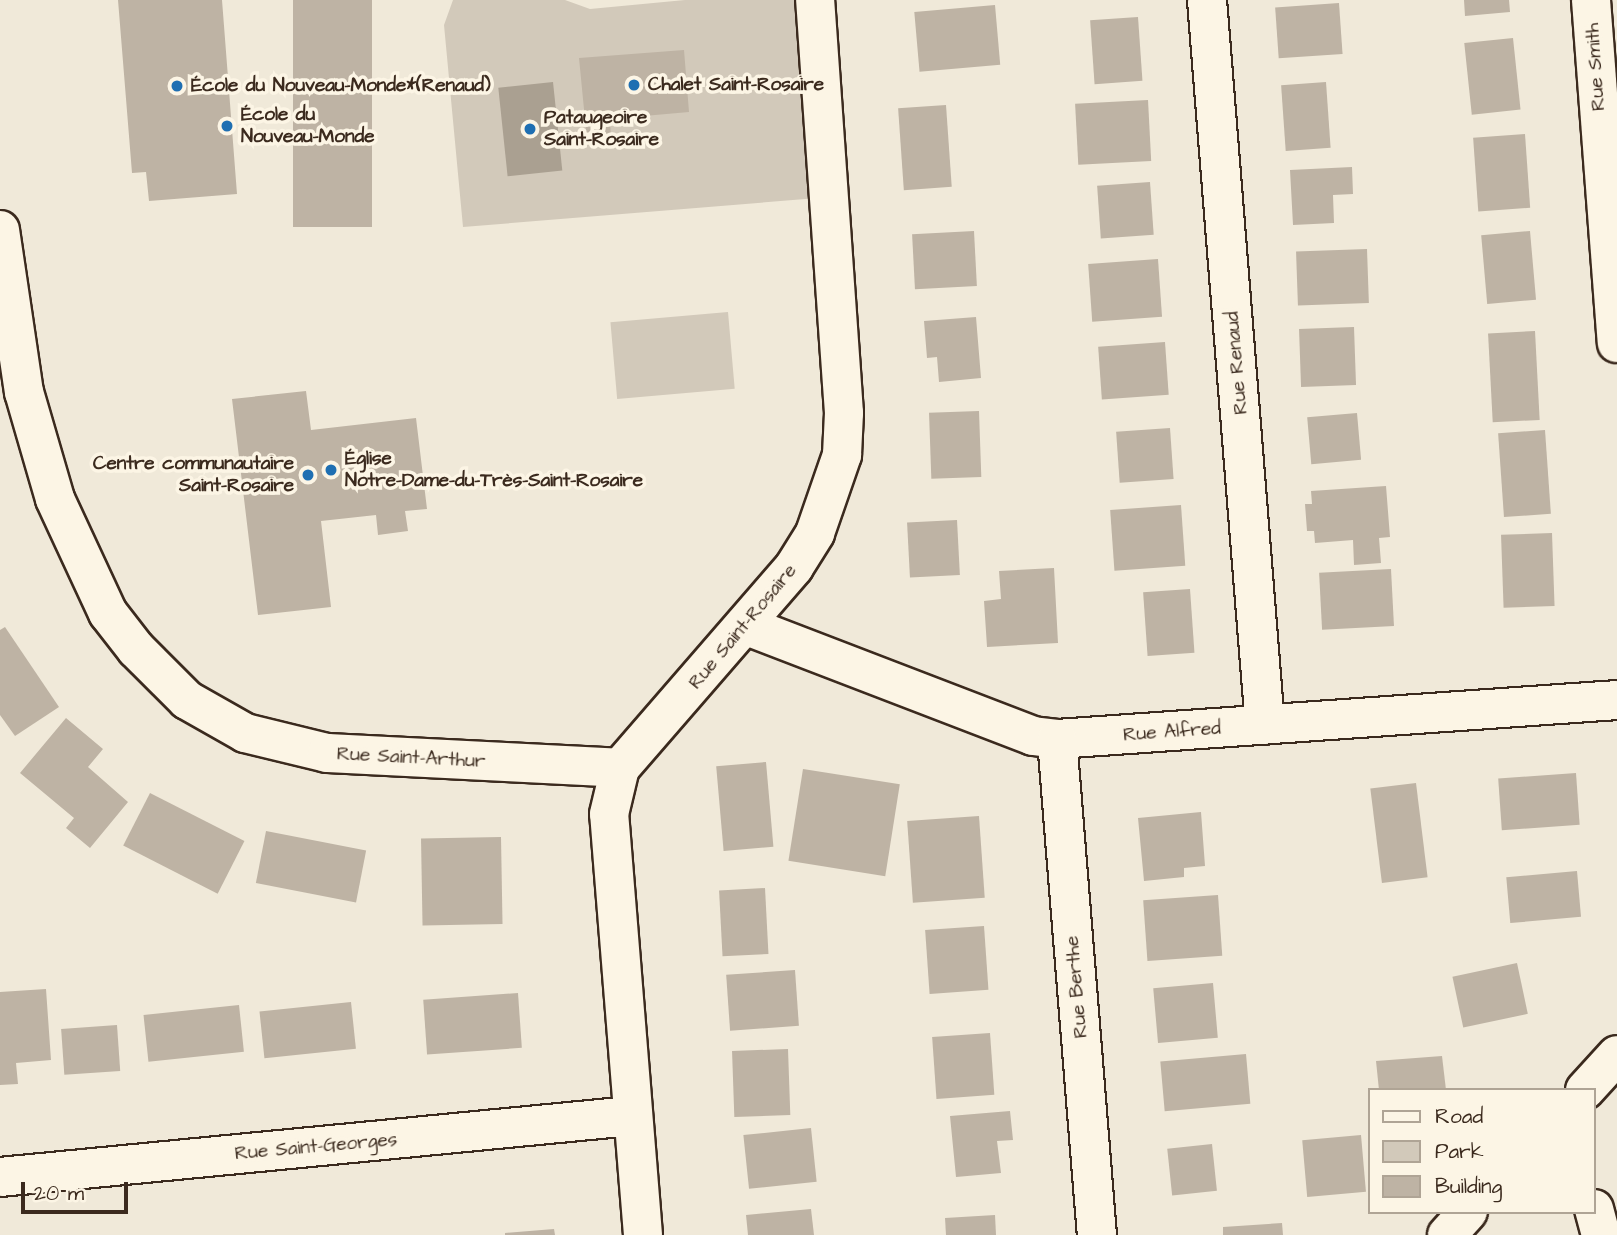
<!DOCTYPE html>
<meta charset="utf-8">
<style>
body{margin:0}
#map{position:relative;width:1617px;height:1235px;overflow:hidden;background:#f0e9d9;font-family:"Architects Daughter",sans-serif}
div>[style]{position:absolute}
[style*='--x']{left:calc(var(--x)*1px);top:calc(var(--y)*1px);width:calc(var(--w)*1px);rotate:calc(var(--a)*1deg)}
.green>*{inset:0;background:#d2c9ba;transform-origin:0 0}
.water>*{inset:0;background:#aaa091;transform-origin:0 0}
.building>*{inset:0;background:#beb3a4;transform-origin:0 0}
.roads{filter:drop-shadow(2px 0 #3b2a1e) drop-shadow(-2px 0 #3b2a1e) drop-shadow(0 2px #3b2a1e) drop-shadow(0 -2px #3b2a1e)}
.minor>*{height:38px;margin:-19px;padding:0 19px;transform-origin:19px;border-radius:19px;background:#fcf5e5}
.dots>*{width:19px;height:19px;translate:-50% -50%;box-sizing:border-box;border:4px solid #fcf5e5;border-radius:50%}
span{translate:-50% -50%;white-space:nowrap;text-align:center;line-height:1.15;-webkit-text-stroke:7px #fcf5e5;paint-order:stroke}
.street-label{font-size:19px;color:#3b2a1e}
.poi-label{font-size:19px;color:#3b2a1e;font-weight:700}
.left{translate:0 -50%;text-align:left}
.right{translate:-100% -50%;text-align:right}
.legend{position:absolute;left:1368px;top:1088px;width:228px;height:126px;box-sizing:border-box;background:#fcf5e5;border:2px solid #afa495;margin:0;padding:9px 12px;list-style:none;font-size:21px;color:#3b2a1e}
.legend li{display:flex;align-items:center;gap:14px;height:35px}
.legend b{width:35px;border:2px solid #afa495}
.scale{position:absolute;left:21px;top:1182px;width:107px;height:32px;box-sizing:border-box;border:4px solid #3b2a1e;border-top:0;padding-left:9px;font-size:21px;line-height:24px;white-space:nowrap;color:#3b2a1e;-webkit-text-stroke:5px #fcf5e5;paint-order:stroke}
</style>
<div id="map">
<div class="green">
<div style="clip-path:polygon(453px 0,565px 0,590px 9px,685px 0,815px 0,830px 197px,463px 227px,444px 25px)"></div>
<div style="left:728px;top:312px;width:77px;height:118px;rotate:85deg"></div>
</div>
<div class="water">
<div style="left:553px;top:82px;width:89px;height:55px;rotate:84deg"></div>
</div>
<div class="building">
<div style="clip-path:polygon(118px 0,222px 0,237px 194px,149px 201px,146px 172px,132px 173px)"></div>
<div style="left:293px;top:0;width:79px;height:227px"></div>
<div style="clip-path:polygon(1464px 0,1509px 0,1510px 12px,1465px 16px)"></div>
<div style="left:1339px;top:3px;width:51px;height:64px;rotate:86deg"></div>
<div style="left:995px;top:5px;width:60px;height:81px;rotate:85deg"></div>
<div style="left:1138px;top:17px;width:64px;height:48px;rotate:86deg"></div>
<div style="left:1513px;top:38px;width:72px;height:49px;rotate:84deg"></div>
<div style="clip-path:polygon(684px 50px,689px 112px,610px 119px,611px 139px,587px 140px,579px 58px)"></div>
<div style="left:1326px;top:82px;width:66px;height:45px;rotate:86deg"></div>
<div style="left:1148px;top:100px;width:61px;height:73px;rotate:87deg"></div>
<div style="left:946px;top:105px;width:82px;height:48px;rotate:86deg"></div>
<div style="left:1525px;top:134px;width:74px;height:52px;rotate:86deg"></div>
<div style="clip-path:polygon(1352px 167px,1353px 194px,1333px 195px,1334px 223px,1293px 225px,1290px 170px)"></div>
<div style="left:1150px;top:182px;width:53px;height:53px;rotate:86deg"></div>
<div style="left:974px;top:231px;width:55px;height:62px;rotate:87deg"></div>
<div style="left:1530px;top:231px;width:69px;height:49px;rotate:85deg"></div>
<div style="left:1367px;top:249px;width:54px;height:71px;rotate:88deg"></div>
<div style="left:1158px;top:259px;width:58px;height:70px;rotate:86deg"></div>
<div style="clip-path:polygon(976px 317px,981px 378px,939px 382px,937px 357px,927px 358px,924px 321px)"></div>
<div style="left:1354px;top:327px;width:58px;height:55px;rotate:88deg"></div>
<div style="left:1535px;top:331px;width:89px;height:47px;rotate:87deg"></div>
<div style="left:1165px;top:342px;width:53px;height:67px;rotate:86deg"></div>
<div style="clip-path:polygon(306px 391px,311px 430px,416px 418px,427px 509px,405px 511px,408px 531px,378px 535px,376px 515px,321px 521px,331px 607px,258px 615px,232px 399px)"></div>
<div style="left:979px;top:411px;width:66px;height:50px;rotate:88deg"></div>
<div style="left:1357px;top:413px;width:47px;height:50px;rotate:85deg"></div>
<div style="left:1170px;top:428px;width:51px;height:54px;rotate:86deg"></div>
<div style="left:1545px;top:430px;width:84px;height:47px;rotate:86deg"></div>
<div style="clip-path:polygon(1386px 486px,1390px 537px,1379px 538px,1381px 563px,1354px 565px,1353px 540px,1315px 543px,1314px 531px,1307px 531px,1305px 504px,1312px 504px,1311px 491px)"></div>
<div style="left:1181px;top:505px;width:61px;height:71px;rotate:86deg"></div>
<div style="left:957px;top:520px;width:55px;height:50px;rotate:87deg"></div>
<div style="left:1552px;top:533px;width:73px;height:51px;rotate:88deg"></div>
<div style="clip-path:polygon(1054px 568px,1058px 643px,987px 647px,984px 601px,1001px 599px,999px 571px)"></div>
<div style="left:1391px;top:569px;width:57px;height:72px;rotate:87deg"></div>
<div style="left:1190px;top:589px;width:64px;height:47px;rotate:86deg"></div>
<div style="clip-path:polygon(5px 627px,59px 707px,15px 736px,0 715px,0 630px)"></div>
<div style="clip-path:polygon(66px 718px,103px 749px,88px 767px,128px 802px,90px 848px,66px 828px,74px 818px,20px 773px)"></div>
<div style="left:766px;top:762px;width:85px;height:50px;rotate:85deg"></div>
<div style="left:803px;top:769px;width:98px;height:93px;rotate:9deg"></div>
<div style="left:1576px;top:773px;width:52px;height:78px;rotate:86deg"></div>
<div style="left:1416px;top:783px;width:95px;height:46px;rotate:83deg"></div>
<div style="left:150px;top:793px;width:106px;height:59px;rotate:27deg"></div>
<div style="clip-path:polygon(1201px 812px,1205px 866px,1184px 868px,1184px 877px,1144px 881px,1138px 818px)"></div>
<div style="left:979px;top:816px;width:82px;height:72px;rotate:86deg"></div>
<div style="left:266px;top:831px;width:102px;height:53px;rotate:11deg"></div>
<div style="left:501px;top:837px;width:87px;height:80px;rotate:89deg"></div>
<div style="left:1577px;top:871px;width:46px;height:71px;rotate:85deg"></div>
<div style="left:765px;top:888px;width:66px;height:46px;rotate:87deg"></div>
<div style="left:1218px;top:895px;width:61px;height:75px;rotate:86deg"></div>
<div style="left:984px;top:926px;width:64px;height:59px;rotate:86deg"></div>
<div style="left:1517px;top:963px;width:52px;height:66px;rotate:78deg"></div>
<div style="left:795px;top:970px;width:56px;height:69px;rotate:86deg"></div>
<div style="left:1213px;top:983px;width:55px;height:60px;rotate:85deg"></div>
<div style="clip-path:polygon(46px 989px,51px 1060px,16px 1063px,18px 1084px,0 1085px,0 992px)"></div>
<div style="left:518px;top:993px;width:55px;height:95px;rotate:86deg"></div>
<div style="left:351px;top:1002px;width:47px;height:92px;rotate:84deg"></div>
<div style="left:239px;top:1005px;width:47px;height:96px;rotate:84deg"></div>
<div style="left:117px;top:1025px;width:46px;height:56px;rotate:86deg"></div>
<div style="left:990px;top:1033px;width:62px;height:58px;rotate:86deg"></div>
<div style="left:788px;top:1049px;width:66px;height:56px;rotate:88deg"></div>
<div style="left:1246px;top:1054px;width:50px;height:86px;rotate:85deg"></div>
<div style="clip-path:polygon(1442px 1056px,1446px 1090px,1379px 1090px,1376px 1061px)"></div>
<div style="clip-path:polygon(1010px 1111px,1013px 1140px,997px 1141px,1001px 1173px,956px 1177px,950px 1116px)"></div>
<div style="left:811px;top:1128px;width:54px;height:68px;rotate:84deg"></div>
<div style="left:1361px;top:1135px;width:57px;height:59px;rotate:85deg"></div>
<div style="left:1212px;top:1144px;width:47px;height:45px;rotate:84deg"></div>
<div style="clip-path:polygon(811px 1209px,814px 1235px,748px 1235px,746px 1215px)"></div>
<div style="clip-path:polygon(995px 1215px,996px 1235px,946px 1235px,945px 1218px)"></div>
<div style="clip-path:polygon(1282px 1223px,1283px 1235px,1223px 1235px,1223px 1227px)"></div>
<div style="clip-path:polygon(554px 1229px,555px 1235px,505px 1235px,505px 1233px)"></div>
</div>
<div class="roads">
<div class="minor">
<div style="--x:1207;--y:0;--w:727;--a:85.43"></div>
<div style="--x:1591;--y:0;--w:344;--a:85.7"></div>
<div style="--x:0;--y:230;--w:164;--a:81.6"></div>
<div style="--x:24;--y:392;--w:111;--a:73.8"></div>
<div style="--x:55;--y:499;--w:126;--a:65.1"></div>
<div style="--x:108;--y:613;--w:46;--a:52.1"></div>
<div style="--x:136;--y:649;--w:72;--a:45"></div>
<div style="--x:187;--y:700;--w:67;--a:29.6"></div>
<div style="--x:245;--y:733;--w:84;--a:13.7"></div>
<div style="--x:327;--y:753;--w:293;--a:2.9"></div>
<div style="--x:747;--y:626;--w:306;--a:21"></div>
<div style="--x:1033;--y:736;--w:24;--a:7"></div>
<div style="--x:1057;--y:739;--w:561;--a:-3.98"></div>
<div style="--x:1057;--y:739;--w:498;--a:85.4"></div>
<div style="--x:1585;--y:1090;--w:47;--a:-47.6"></div>
<div style="--x:0;--y:1177;--w:634;--a:-5.52"></div>
<div style="--x:1594;--y:1209;--w:27;--a:75"></div>
<div style="--x:643;--y:1235;--w:422;--a:-94.6"></div>
<div style="--x:609;--y:814;--w:47;--a:-76.6"></div>
<div style="--x:620;--y:768;--w:266;--a:-49.1"></div>
<div style="--x:794;--y:567;--w:40;--a:-58"></div>
<div style="--x:815;--y:533;--w:83;--a:-70.9"></div>
<div style="--x:842;--y:455;--w:42;--a:-87.3"></div>
<div style="--x:844;--y:413;--w:414;--a:-94"></div>
<div style="--x:1447;--y:1235;--w:31;--a:-48"></div>
</div>
</div>
<div class="dots">
<div style="left:634px;top:85px;background:#1f6fb2"></div>
<div style="left:177px;top:86px;background:#1f6fb2"></div>
<div style="left:227px;top:126px;background:#1f6fb2"></div>
<div style="left:530px;top:129px;background:#1f6fb2"></div>
<div style="left:331px;top:470px;background:#1f6fb2"></div>
<div style="left:308px;top:475px;background:#1f6fb2"></div>
</div>
<div class="street-label">
<span style="left:1596px;top:67px;rotate:-94deg">Rue Smith</span>
<span style="left:1237px;top:363px;rotate:-95deg">Rue Renaud</span>
<span style="left:743px;top:627px;rotate:-50deg">Rue Saint-Rosaire</span>
<span style="left:1172px;top:732px;rotate:-4deg">Rue Alfred</span>
<span style="left:411px;top:758px;rotate:3deg">Rue Saint-Arthur</span>
<span style="left:1077px;top:987px;rotate:-95deg">Rue Berthe</span>
<span style="left:316px;top:1147px;rotate:-5deg">Rue Saint-Georges</span>
</div>
<div class="poi-label">
<span class="left" style="left:648px;top:85px">Chalet Saint-Rosaire</span>
<span class="left" style="left:191px;top:86px">École du Nouveau-Monde*(Renaud)</span>
<span class="left" style="left:241px;top:126px">École du<br>Nouveau-Monde</span>
<span class="left" style="left:544px;top:129px">Pataugeoire<br>Saint-Rosaire</span>
<span class="left" style="left:345px;top:470px">Église<br>Notre-Dame-du-Très-Saint-Rosaire</span>
<span class="right" style="left:294px;top:475px">Centre communautaire<br>Saint-Rosaire</span>
</div>
<ul class="legend">
<li><b style="height:9px;background:#fcf5e5"></b>Road</li>
<li><b style="height:19px;background:#d2c9ba"></b>Park</li>
<li><b style="height:19px;background:#beb3a4"></b>Building</li>
</ul>
<div class="scale">20 m</div>
</div>
